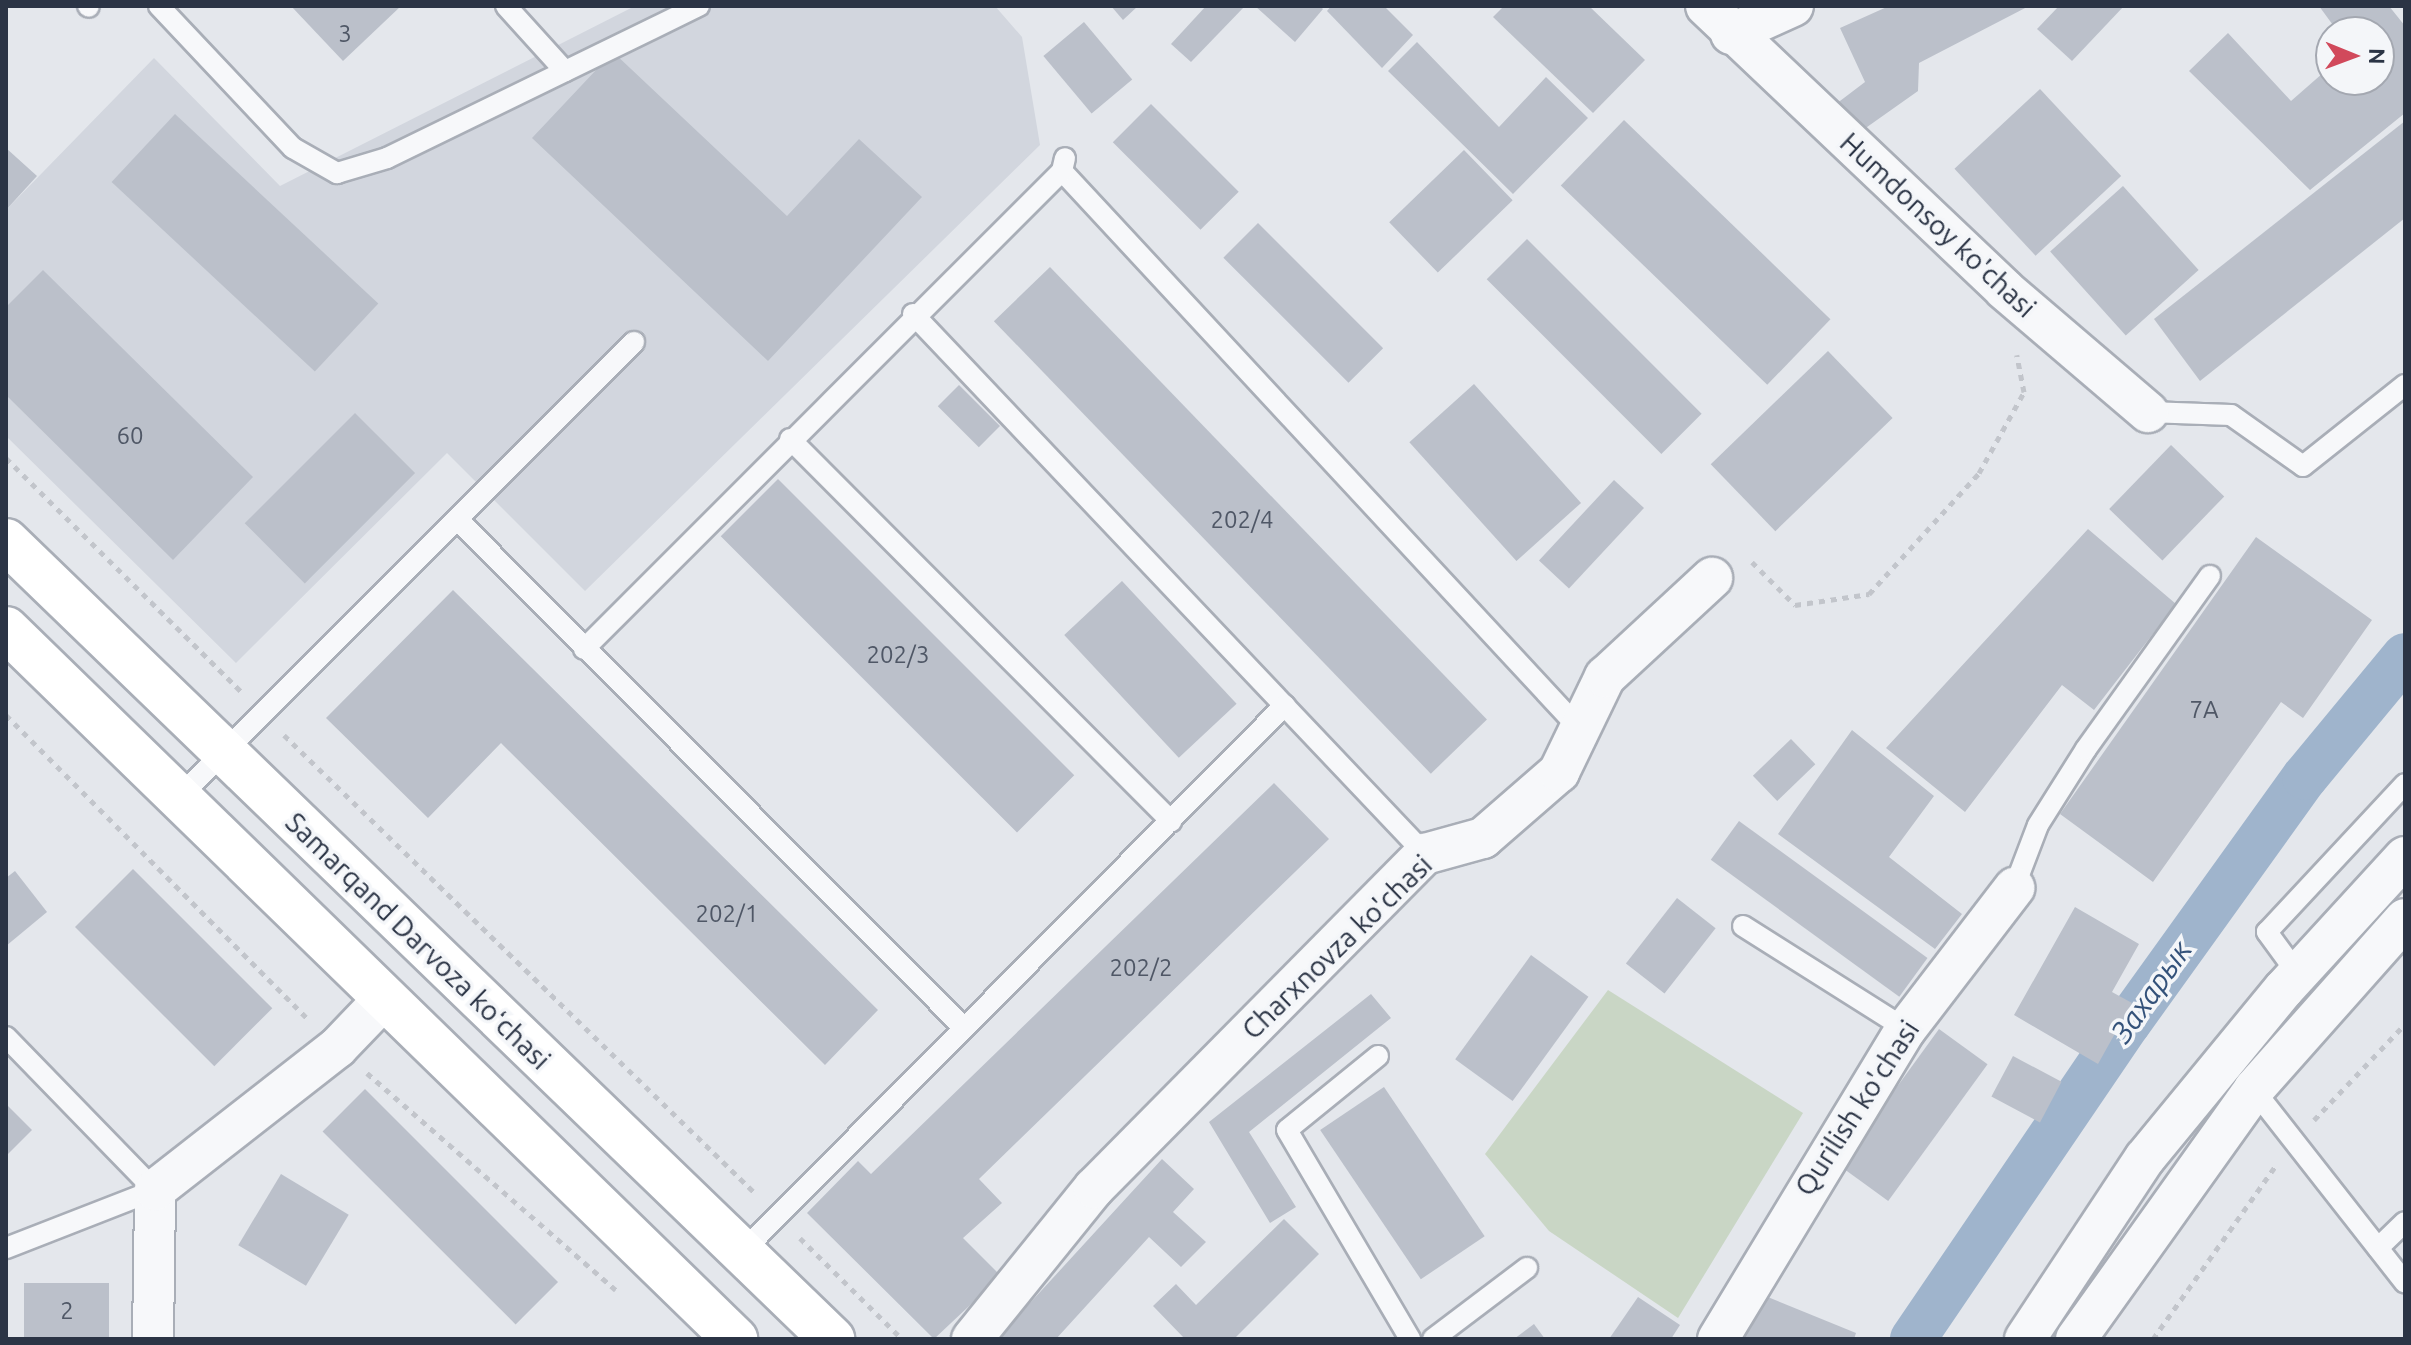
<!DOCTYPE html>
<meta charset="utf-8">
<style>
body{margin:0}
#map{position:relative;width:2411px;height:1345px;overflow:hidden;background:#e4e7ec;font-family:Ubuntu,sans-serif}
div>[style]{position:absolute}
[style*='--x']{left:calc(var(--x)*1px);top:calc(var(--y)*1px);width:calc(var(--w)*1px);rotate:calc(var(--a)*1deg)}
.built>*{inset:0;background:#d2d6de}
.green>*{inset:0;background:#c9d6c5}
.canal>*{height:46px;margin:-23px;padding:0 23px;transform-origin:23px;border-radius:23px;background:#9fb4cc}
.building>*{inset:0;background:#bbc0ca;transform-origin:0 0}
.path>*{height:5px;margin-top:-2.5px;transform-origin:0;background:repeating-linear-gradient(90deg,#c2c5cb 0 6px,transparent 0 12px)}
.roads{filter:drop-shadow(2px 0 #a9aeb7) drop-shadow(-2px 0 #a9aeb7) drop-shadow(0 2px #a9aeb7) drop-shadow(0 -2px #a9aeb7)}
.lane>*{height:20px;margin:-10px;padding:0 10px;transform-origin:10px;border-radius:10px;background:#f7f8fa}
.street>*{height:40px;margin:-20px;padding:0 20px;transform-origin:20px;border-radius:20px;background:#f7f8fa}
.secondary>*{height:44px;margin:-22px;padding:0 22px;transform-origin:22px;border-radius:22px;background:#fff}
span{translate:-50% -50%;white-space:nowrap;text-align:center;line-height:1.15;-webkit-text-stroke:7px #f4f6f9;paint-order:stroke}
.number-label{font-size:24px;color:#4f5766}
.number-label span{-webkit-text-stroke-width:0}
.street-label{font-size:28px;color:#2b3445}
.water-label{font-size:30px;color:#34527a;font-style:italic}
.frame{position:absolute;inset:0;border:8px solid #2b3445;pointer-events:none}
.north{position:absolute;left:2315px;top:16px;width:80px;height:80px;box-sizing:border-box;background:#f4f6f9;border:2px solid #a4a8b1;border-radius:50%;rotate:91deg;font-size:22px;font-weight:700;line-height:32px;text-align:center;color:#2b3445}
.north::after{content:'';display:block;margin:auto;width:28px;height:36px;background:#d1495b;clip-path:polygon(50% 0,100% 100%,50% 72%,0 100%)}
</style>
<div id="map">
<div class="built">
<div style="clip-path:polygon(635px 6px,995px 6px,1022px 37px,1040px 145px,585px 591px,447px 453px,236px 663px,6px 436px,6px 210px,154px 58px,280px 186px)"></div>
</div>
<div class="green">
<div style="clip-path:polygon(1608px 990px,1803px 1113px,1678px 1318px,1549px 1231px,1485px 1154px)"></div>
</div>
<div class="canal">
<div style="--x:1913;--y:1339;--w:382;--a:-55.8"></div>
<div style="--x:2128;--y:1023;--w:303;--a:-54.3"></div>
<div style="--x:2305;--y:777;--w:157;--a:-50.4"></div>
</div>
<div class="building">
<div style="clip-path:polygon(291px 6px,401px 6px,343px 61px)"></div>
<div style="clip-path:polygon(1111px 6px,1138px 6px,1123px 20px)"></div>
<div style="clip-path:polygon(1206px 6px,1245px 6px,1191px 62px,1171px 44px)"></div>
<div style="clip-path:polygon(1255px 6px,1320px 6px,1323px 9px,1295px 42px)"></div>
<div style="clip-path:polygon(1331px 6px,1384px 6px,1413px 35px,1382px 68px,1327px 11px)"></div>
<div style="clip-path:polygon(1504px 6px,1589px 6px,1645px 60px,1593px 113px,1493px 17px)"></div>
<div style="clip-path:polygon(1889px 6px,2029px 6px,1919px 63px,1918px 91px,1860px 132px,1836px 104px,1865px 82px,1840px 28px)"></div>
<div style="clip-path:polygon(2059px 6px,2124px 6px,2072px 61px,2037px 29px)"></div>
<div style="clip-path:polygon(2319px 6px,2389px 6px,2405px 26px,2405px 113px,2310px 190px,2189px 71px,2228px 33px,2291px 101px,2331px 66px,2331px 80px,2379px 80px,2379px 32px,2338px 32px)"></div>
<div style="left:1084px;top:22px;width:75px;height:53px;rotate:50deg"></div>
<div style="clip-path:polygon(1417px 42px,1499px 127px,1546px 77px,1588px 118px,1513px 194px,1388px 71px)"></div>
<div style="clip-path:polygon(613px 52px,787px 216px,859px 139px,922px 197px,768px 361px,532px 138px)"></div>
<div style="left:2040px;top:89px;width:119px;height:117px;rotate:47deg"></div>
<div style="left:1151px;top:104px;width:124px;height:54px;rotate:45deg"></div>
<div style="left:175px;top:114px;width:278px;height:93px;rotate:43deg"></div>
<div style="left:1624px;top:120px;width:287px;height:91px;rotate:44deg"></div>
<div style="clip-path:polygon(2405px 121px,2405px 218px,2200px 381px,2154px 319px)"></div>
<div style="clip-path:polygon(6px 148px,37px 176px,6px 210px)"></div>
<div style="left:1464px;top:150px;width:70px;height:104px;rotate:46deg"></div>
<div style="left:2123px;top:186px;width:113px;height:98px;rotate:48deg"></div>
<div style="left:1258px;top:223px;width:177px;height:49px;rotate:45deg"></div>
<div style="left:1527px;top:239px;width:247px;height:57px;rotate:45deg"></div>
<div style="left:1050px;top:267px;width:629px;height:78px;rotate:46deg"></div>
<div style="clip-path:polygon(43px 270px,253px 477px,173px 560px,6px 395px,6px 307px)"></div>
<div style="left:1828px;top:351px;width:93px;height:163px;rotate:46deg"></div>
<div style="left:1474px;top:384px;width:160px;height:87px;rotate:48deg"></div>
<div style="left:959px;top:385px;width:58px;height:30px;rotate:45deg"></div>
<div style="left:355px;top:413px;width:85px;height:156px;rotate:45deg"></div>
<div style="left:2171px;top:445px;width:74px;height:89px;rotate:44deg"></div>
<div style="left:778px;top:479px;width:419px;height:81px;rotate:45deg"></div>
<div style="left:1614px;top:480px;width:41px;height:110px;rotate:43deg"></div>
<div style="clip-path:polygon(2088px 529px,2176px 604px,2094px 710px,2062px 685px,1965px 812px,1886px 748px)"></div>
<div style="clip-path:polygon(2256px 537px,2372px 620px,2303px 718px,2281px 702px,2153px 882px,2060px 814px)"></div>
<div style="left:1122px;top:581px;width:168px;height:79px;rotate:47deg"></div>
<div style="clip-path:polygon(453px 590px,878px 1010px,825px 1065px,501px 743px,428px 818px,326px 718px)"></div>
<div style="clip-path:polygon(1852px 730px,1934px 796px,1889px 857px,1962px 914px,1935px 949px,1778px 834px)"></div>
<div style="left:1791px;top:739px;width:35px;height:53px;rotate:46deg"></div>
<div style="clip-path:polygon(1274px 783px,1329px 839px,979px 1179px,1002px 1203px,963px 1238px,1001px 1276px,934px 1339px,807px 1213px,858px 1161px,871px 1174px)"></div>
<div style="left:1739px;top:821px;width:233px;height:48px;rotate:36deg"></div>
<div style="left:133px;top:869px;width:197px;height:82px;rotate:45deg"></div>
<div style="clip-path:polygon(15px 871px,47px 912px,6px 946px,6px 878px)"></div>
<div style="left:1677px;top:898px;width:49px;height:83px;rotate:38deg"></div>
<div style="clip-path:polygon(2075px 907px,2139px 944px,2112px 992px,2132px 1003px,2098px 1064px,2014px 1015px)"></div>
<div style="left:1531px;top:955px;width:71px;height:129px;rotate:36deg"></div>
<div style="clip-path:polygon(1371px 994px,1391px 1018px,1249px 1132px,1296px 1207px,1270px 1223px,1209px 1122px)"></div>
<div style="left:1939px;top:1029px;width:60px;height:169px;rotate:36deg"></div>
<div style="left:2013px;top:1056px;width:55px;height:46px;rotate:28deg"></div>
<div style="left:1384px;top:1087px;width:180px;height:77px;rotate:56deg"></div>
<div style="left:365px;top:1089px;width:273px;height:60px;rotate:45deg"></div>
<div style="clip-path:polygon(6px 1104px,32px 1130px,6px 1156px)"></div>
<div style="clip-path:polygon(1162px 1159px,1194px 1189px,1173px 1212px,1206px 1242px,1181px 1267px,1149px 1237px,1056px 1339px,997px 1339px)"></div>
<div style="left:281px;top:1174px;width:79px;height:83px;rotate:31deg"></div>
<div style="clip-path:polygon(1284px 1219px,1319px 1254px,1234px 1339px,1185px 1339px,1153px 1306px,1176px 1284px,1196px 1305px)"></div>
<div style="left:109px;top:1283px;width:56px;height:85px;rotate:90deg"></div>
<div style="clip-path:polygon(1758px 1293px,1856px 1333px,1854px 1339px,1740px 1338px)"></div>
<div style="clip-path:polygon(1638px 1297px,1680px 1325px,1671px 1339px,1609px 1339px)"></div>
<div style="clip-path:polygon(1534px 1324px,1545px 1339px,1514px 1339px)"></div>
</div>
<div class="path">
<div style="--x:6;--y:458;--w:331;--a:44.8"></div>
<div style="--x:1752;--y:562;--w:61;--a:45"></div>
<div style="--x:1795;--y:605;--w:75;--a:-8.5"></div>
<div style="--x:1869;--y:594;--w:164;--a:-47.7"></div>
<div style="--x:1979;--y:473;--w:93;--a:-60.9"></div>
<div style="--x:2024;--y:392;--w:38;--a:-101"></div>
<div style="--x:6;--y:715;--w:427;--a:45.2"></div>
<div style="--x:284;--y:735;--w:658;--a:44.2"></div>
<div style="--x:367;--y:1073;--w:330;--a:41.1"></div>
<div style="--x:2314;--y:1120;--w:132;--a:-46.5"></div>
<div style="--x:800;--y:1238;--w:144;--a:44.7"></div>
<div style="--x:2153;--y:1339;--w:211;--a:-54.7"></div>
</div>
<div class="roads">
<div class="lane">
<div style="--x:88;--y:6;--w:1;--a:45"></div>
<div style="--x:159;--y:6;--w:195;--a:46.7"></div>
<div style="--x:293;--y:148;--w:51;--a:29.6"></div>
<div style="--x:337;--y:173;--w:52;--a:-16.7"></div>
<div style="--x:387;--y:158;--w:347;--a:-26"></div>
<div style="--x:506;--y:6;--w:88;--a:47.8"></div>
<div style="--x:1062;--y:171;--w:763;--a:47.13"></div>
<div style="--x:913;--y:314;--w:744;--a:46.52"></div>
<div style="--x:2148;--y:412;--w:83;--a:2.1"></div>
<div style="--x:2231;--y:415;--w:88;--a:35.3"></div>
<div style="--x:2303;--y:466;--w:130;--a:-38.5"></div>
<div style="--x:790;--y:439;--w:540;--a:45.08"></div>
<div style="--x:459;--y:521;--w:713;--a:45.11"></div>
<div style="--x:584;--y:649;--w:676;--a:-45"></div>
<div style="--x:1062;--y:171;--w:13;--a:-77"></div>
<div style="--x:178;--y:798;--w:645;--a:-45"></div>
<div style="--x:2014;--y:888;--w:67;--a:-69.1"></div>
<div style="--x:2038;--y:825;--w:90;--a:-57.7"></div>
<div style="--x:2086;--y:749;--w:213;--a:-54.4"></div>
<div style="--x:1743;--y:926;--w:193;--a:32.3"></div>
<div style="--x:2297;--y:973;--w:51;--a:-126.2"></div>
<div style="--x:2267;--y:932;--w:202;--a:-47"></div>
<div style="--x:6;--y:1037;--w:214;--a:45.8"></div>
<div style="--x:155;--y:1190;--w:160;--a:158.7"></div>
<div style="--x:1378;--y:1056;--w:117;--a:140.9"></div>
<div style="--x:1287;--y:1130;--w:243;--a:59.5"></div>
<div style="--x:2250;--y:1085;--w:251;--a:51.9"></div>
<div style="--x:2378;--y:1248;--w:37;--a:-44"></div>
<div style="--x:741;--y:1253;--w:772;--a:-45.21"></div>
<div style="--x:1433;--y:1339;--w:118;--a:-37.1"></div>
</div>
<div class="street">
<div style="--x:1706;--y:6;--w:412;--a:43.5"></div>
<div style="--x:2005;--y:290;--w:188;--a:40.5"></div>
<div style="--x:1731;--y:34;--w:68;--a:-24.3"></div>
<div style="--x:153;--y:1339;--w:149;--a:-89.2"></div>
<div style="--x:155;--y:1190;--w:231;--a:-38"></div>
<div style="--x:337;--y:1048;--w:66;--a:-46.2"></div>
<div style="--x:972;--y:1339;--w:194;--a:-51.1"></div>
<div style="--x:1094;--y:1188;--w:470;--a:-45.3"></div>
<div style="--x:1425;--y:854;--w:60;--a:-15.4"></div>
<div style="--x:1483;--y:838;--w:101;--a:-41"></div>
<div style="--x:1559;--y:772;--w:106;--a:-64.2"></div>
<div style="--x:1605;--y:677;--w:146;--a:-42.8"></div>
<div style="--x:1718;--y:1339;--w:363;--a:-58.8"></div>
<div style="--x:1906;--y:1029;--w:178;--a:-52.5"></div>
<div style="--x:2025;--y:1339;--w:217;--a:-56.5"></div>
<div style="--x:2145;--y:1158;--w:219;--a:-50.6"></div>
<div style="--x:2284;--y:989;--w:179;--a:-47.5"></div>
<div style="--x:2076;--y:1339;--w:307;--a:-54.5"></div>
<div style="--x:2254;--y:1089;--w:227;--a:-48.4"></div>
</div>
<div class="secondary">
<div style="--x:6;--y:541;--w:1149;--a:44.01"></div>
<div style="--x:6;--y:629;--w:1018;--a:44.24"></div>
</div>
</div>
<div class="number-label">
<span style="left:345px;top:34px">3</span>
<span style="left:130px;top:436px">60</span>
<span style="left:1242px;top:520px">202/4</span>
<span style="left:898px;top:655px">202/3</span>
<span style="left:2204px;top:710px">7A</span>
<span style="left:727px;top:914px">202/1</span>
<span style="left:1141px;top:968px">202/2</span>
<span style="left:67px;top:1311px">2</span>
</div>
<div class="street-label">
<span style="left:1938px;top:225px;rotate:43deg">Humdonsoy ko'chasi</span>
<span style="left:418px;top:941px;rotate:44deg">Samarqand Darvoza koʻchasi</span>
<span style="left:1337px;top:947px;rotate:-44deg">Charxnovza ko'chasi</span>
<span style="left:1857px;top:1108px;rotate:-57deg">Qurilish ko'chasi</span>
</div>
<div class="water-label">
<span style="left:2151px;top:991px;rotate:-55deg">Захарык</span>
</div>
<div class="frame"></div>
<div class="north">N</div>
</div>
